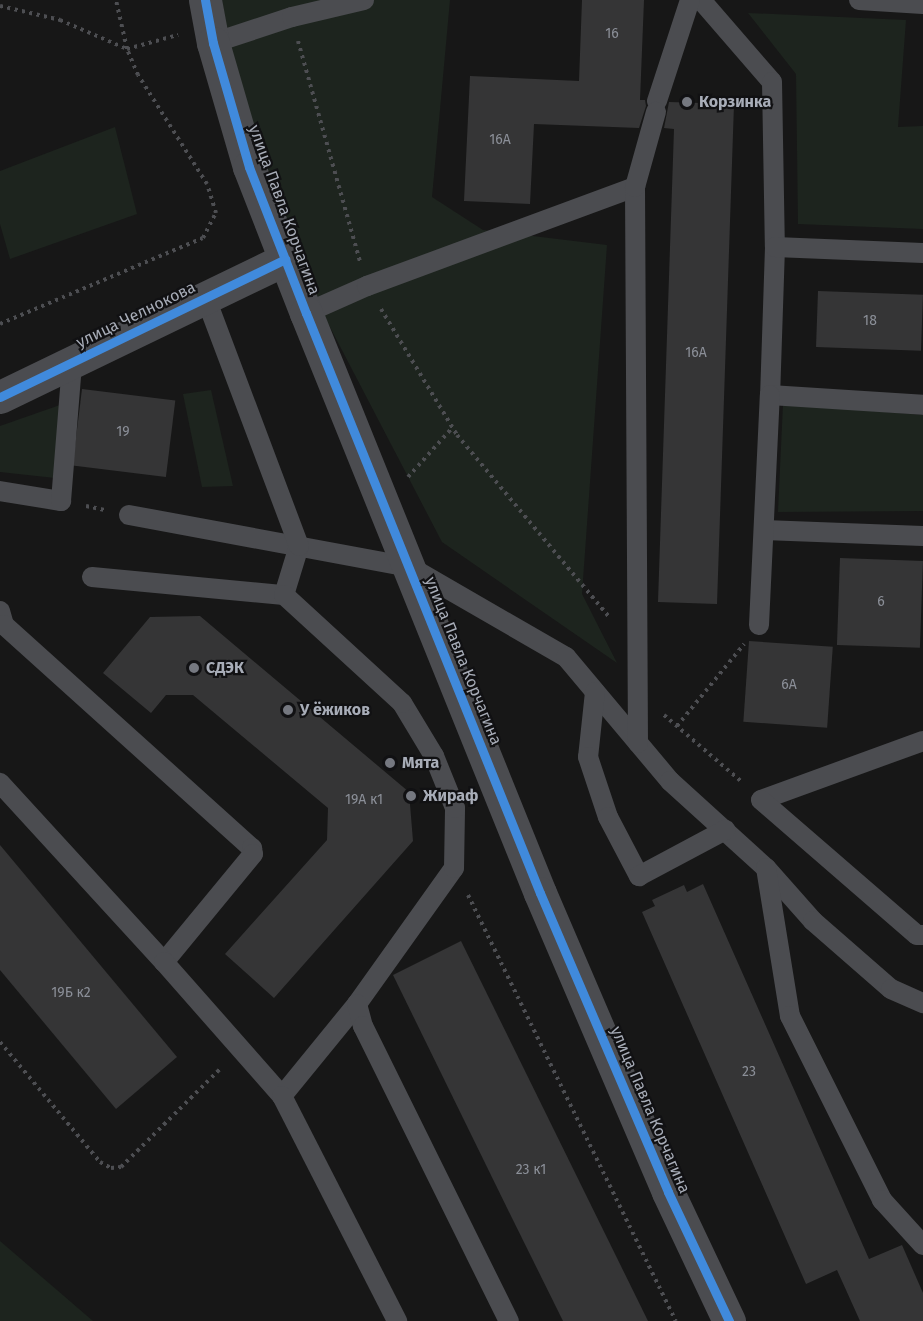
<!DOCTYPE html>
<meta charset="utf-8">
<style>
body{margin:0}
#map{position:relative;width:923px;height:1321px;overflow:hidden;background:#171717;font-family:"Fira Sans",sans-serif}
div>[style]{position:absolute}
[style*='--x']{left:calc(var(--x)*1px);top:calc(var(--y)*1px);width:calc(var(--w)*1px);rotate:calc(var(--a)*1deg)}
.green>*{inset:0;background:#1d241e}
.building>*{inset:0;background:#353536;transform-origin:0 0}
.path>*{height:4px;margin-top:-2px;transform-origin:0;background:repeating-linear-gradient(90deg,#4d4e52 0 3px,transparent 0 7.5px)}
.lane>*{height:20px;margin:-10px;padding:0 10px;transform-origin:10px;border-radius:10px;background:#4b4c50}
.street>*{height:33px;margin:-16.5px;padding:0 16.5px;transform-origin:16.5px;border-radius:16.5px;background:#4b4c50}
.cycleway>*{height:9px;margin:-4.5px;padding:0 4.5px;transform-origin:4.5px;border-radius:4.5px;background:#408adc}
.dots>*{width:16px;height:16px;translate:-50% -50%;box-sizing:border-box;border:3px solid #111113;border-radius:50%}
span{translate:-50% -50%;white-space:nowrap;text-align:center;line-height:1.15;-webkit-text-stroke:4.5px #111113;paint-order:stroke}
.number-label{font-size:14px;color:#8b8f98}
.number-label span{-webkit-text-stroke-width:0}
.poi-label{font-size:16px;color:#a8adb8;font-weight:700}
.left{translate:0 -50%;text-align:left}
.street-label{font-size:16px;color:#a8adb8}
</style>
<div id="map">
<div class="green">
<div style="clip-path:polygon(222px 0,450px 0,432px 197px,483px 230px,607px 245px,582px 594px,617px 663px,442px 542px,307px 283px,235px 77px)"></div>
<div style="clip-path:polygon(748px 13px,906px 20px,898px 127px,923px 126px,923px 229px,798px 224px,796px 74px)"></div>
<div style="clip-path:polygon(115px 127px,137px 214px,10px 259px,0 224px,0 171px)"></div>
<div style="clip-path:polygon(211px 390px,233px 486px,202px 487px,183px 394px)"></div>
<div style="clip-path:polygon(783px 404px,923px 415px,923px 511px,778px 512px)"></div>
<div style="clip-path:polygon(60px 405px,55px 478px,0 472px,0 426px)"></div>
<div style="clip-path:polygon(0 1241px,93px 1321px,0 1321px)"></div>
</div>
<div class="building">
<div style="clip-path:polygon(582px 0,644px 0,640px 100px,645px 100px,646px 106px,639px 128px,534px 124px,530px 204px,464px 201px,470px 76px,579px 81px)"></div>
<div style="clip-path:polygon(669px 102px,734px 104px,717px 604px,658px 602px,674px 129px,664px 128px)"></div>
<div style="left:818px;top:291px;width:105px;height:56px;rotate:2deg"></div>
<div style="left:82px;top:389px;width:94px;height:77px;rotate:7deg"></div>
<div style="left:840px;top:558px;width:83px;height:87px;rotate:2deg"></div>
<div style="clip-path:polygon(200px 616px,409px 792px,413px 841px,274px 998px,225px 954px,327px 840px,328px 808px,193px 695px,166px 695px,151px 713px,103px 673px,150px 617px)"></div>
<div style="left:749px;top:641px;width:84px;height:81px;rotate:4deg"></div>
<div style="clip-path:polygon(0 845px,177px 1057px,116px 1109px,0 970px)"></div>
<div style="clip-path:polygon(703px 884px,869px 1259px,902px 1245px,923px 1293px,923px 1321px,860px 1321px,837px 1270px,806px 1284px,642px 912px,655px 906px,652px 900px,684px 885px,687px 892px)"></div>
<div style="clip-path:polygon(461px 941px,648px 1321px,563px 1321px,512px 1218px,393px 975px)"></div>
</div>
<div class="path">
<div style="--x:0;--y:6;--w:62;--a:13.1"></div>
<div style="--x:60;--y:20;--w:73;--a:23.4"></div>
<div style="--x:127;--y:49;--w:53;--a:-15.4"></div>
<div style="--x:298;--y:41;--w:230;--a:74.3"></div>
<div style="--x:381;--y:309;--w:147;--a:58.9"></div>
<div style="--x:457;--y:435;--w:239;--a:50.1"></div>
<div style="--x:0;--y:324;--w:220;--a:-23"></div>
<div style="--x:203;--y:238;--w:28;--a:-63"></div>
<div style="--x:216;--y:213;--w:30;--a:-107"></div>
<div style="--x:207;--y:184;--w:129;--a:-122.3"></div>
<div style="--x:138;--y:75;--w:28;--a:-113"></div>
<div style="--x:127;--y:49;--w:50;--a:-102.7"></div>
<div style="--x:408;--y:477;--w:67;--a:-48"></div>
<div style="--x:86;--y:506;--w:19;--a:12"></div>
<div style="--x:664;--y:715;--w:104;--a:40.7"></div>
<div style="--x:677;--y:726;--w:106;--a:-50.7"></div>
<div style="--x:468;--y:895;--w:474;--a:64"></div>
<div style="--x:0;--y:1042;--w:156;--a:50.2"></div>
<div style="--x:100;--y:1162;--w:13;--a:29"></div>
<div style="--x:111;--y:1168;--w:10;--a:-6"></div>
<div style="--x:121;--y:1167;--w:142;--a:-44.7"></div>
</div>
<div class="lane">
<div style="--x:701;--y:0;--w:108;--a:49.1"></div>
<div style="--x:772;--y:82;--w:165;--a:89"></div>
<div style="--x:775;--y:247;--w:148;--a:91.9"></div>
<div style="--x:770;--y:395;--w:153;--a:3.7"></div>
<div style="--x:859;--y:0;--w:64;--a:3.6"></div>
<div style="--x:213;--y:43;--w:83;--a:-18.2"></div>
<div style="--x:292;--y:17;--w:74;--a:-13.3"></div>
<div style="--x:657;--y:101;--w:106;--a:-71.9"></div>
<div style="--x:775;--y:247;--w:148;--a:2.3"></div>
<div style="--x:306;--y:313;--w:67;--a:-23.9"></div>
<div style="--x:367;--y:286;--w:286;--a:-20.3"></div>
<div style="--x:0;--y:491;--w:62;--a:9.3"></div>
<div style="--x:61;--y:501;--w:138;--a:-85.4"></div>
<div style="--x:129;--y:515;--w:286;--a:10.5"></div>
<div style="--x:410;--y:567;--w:180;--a:30"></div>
<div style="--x:566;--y:657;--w:162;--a:50"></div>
<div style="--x:670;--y:781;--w:130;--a:42.2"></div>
<div style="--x:766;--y:868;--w:71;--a:48.4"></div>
<div style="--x:813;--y:921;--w:103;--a:41.1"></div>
<div style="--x:891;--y:989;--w:35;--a:24"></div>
<div style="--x:764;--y:530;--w:159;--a:2.2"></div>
<div style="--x:92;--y:577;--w:193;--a:5.4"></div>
<div style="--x:284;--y:595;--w:51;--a:-73"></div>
<div style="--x:299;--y:546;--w:265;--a:-110.6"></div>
<div style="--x:0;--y:611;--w:15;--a:74"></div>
<div style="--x:4;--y:625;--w:334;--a:42"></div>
<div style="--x:252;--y:848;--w:6;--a:81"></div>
<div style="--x:253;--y:854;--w:140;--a:129.5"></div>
<div style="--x:164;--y:962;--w:243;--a:-132.5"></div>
<div style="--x:759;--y:625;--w:230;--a:-87.3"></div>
<div style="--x:595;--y:692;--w:65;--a:96.1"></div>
<div style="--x:588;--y:757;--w:63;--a:71.6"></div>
<div style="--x:608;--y:817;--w:67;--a:62.3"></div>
<div style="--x:639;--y:876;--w:98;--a:-28.1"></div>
<div style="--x:923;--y:741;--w:172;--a:160"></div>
<div style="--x:761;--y:800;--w:206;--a:40.9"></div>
<div style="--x:917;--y:935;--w:6;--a:0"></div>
<div style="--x:638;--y:743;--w:556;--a:-90.31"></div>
<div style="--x:635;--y:187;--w:78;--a:-74.4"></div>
<div style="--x:766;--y:868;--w:150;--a:80.8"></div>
<div style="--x:790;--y:1016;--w:206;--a:63.4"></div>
<div style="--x:882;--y:1200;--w:61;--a:47.7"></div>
<div style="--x:164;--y:962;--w:179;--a:48.6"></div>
<div style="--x:282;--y:1096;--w:119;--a:-50.8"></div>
<div style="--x:357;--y:1004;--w:167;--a:-54.5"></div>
<div style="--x:454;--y:868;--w:60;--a:-89"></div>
<div style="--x:455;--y:808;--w:56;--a:-112"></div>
<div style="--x:434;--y:756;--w:62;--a:-121.1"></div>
<div style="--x:402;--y:703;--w:160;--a:-137.5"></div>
<div style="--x:357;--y:1004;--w:23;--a:75"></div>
<div style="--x:363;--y:1026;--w:329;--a:63.7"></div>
<div style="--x:282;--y:1096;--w:253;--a:62.9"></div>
</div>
<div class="street">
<div style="--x:205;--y:0;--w:44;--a:79.5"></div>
<div style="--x:213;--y:43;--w:129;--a:73.8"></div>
<div style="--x:249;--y:167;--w:157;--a:68.7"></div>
<div style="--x:306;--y:313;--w:625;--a:68.03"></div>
<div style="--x:540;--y:893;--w:325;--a:66.8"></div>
<div style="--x:668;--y:1192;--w:143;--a:64.7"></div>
<div style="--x:0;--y:397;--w:317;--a:-25.8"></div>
</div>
<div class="cycleway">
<div style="--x:205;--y:0;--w:44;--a:79.5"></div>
<div style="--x:213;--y:43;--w:129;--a:73.8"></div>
<div style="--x:249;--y:167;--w:157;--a:68.7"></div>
<div style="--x:306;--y:313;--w:625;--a:68.03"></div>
<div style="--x:540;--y:893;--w:325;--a:66.8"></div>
<div style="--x:668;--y:1192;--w:143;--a:64.7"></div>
<div style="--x:0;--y:397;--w:317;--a:-25.8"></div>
</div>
<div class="dots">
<div style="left:687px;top:102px;background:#757880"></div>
<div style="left:194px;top:668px;background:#757880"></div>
<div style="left:288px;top:710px;background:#757880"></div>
<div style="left:390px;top:763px;background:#757880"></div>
<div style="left:411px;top:796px;background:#757880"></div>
</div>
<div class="number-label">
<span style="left:612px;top:34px">16</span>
<span style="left:500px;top:140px">16А</span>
<span style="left:870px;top:321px">18</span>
<span style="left:696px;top:353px">16А</span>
<span style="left:123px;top:432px">19</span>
<span style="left:881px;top:602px">6</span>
<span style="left:789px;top:685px">6А</span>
<span style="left:364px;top:800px">19А к1</span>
<span style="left:71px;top:993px">19Б к2</span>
<span style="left:749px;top:1072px">23</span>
<span style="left:531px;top:1170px">23 к1</span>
</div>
<div class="poi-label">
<span class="left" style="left:699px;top:102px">Корзинка</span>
<span class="left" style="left:206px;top:668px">СДЭК</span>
<span class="left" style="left:300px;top:710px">У ёжиков</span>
<span class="left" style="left:402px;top:763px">Мята</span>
<span class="left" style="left:423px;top:796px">Жираф</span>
</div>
<div class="street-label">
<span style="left:284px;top:210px;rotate:70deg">улица Павла Корчагина</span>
<span style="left:136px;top:315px;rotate:-26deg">улица Челнокова</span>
<span style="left:463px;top:661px;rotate:68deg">улица Павла Корчагина</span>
<span style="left:650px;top:1110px;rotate:67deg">улица Павла Корчагина</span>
</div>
</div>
